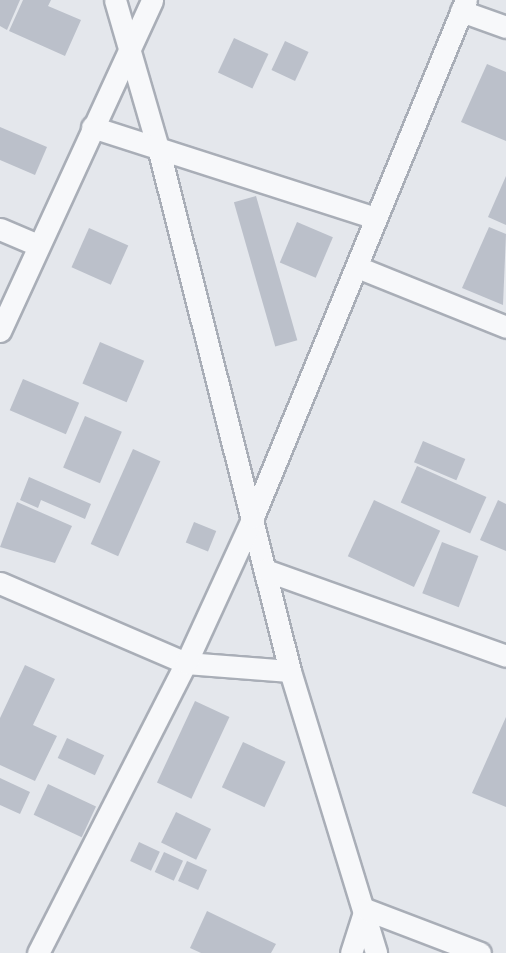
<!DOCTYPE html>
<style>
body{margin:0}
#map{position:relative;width:506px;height:953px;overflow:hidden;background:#e4e7ec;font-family:Helvetica,sans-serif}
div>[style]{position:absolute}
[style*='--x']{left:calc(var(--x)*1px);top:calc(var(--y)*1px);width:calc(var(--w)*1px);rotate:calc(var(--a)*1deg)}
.building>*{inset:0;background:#bbc0ca;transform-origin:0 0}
.roads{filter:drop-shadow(2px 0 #a9aeb7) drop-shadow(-2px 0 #a9aeb7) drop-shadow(0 2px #a9aeb7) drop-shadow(0 -2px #a9aeb7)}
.street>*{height:21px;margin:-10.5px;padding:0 10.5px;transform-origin:10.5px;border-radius:10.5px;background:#f7f8fa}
span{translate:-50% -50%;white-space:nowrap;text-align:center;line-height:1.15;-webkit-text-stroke:4.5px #f4f6f9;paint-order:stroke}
</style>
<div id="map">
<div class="building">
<div style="clip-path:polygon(0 0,20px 0,7px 30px,0 26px)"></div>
<div style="clip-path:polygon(23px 0,51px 0,48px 6px,81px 20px,65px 56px,9px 31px)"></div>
<div style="left:234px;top:38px;width:38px;height:38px;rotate:25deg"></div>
<div style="left:285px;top:41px;width:26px;height:32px;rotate:25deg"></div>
<div style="clip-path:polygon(487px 64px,506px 72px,506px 141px,461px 122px)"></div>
<div style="clip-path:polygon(0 127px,47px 147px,35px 175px,0 160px)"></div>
<div style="clip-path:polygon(506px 176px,506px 225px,488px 217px)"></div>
<div style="left:256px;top:196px;width:150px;height:23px;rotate:74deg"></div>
<div style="left:297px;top:222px;width:39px;height:44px;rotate:23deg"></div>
<div style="clip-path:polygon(489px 227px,506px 234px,503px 305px,462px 288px)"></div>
<div style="left:89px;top:228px;width:43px;height:43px;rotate:24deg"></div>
<div style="left:100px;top:342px;width:48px;height:45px;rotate:23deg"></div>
<div style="left:23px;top:379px;width:61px;height:34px;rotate:23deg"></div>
<div style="left:85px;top:416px;width:40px;height:56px;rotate:23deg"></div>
<div style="left:423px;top:441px;width:46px;height:23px;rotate:23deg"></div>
<div style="left:133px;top:449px;width:30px;height:104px;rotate:24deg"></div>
<div style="left:417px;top:466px;width:76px;height:40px;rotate:24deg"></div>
<div style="clip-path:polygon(29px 477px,91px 504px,85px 519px,41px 500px,38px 508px,20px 500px)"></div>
<div style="left:374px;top:500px;width:73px;height:62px;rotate:25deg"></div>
<div style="clip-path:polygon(498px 500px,506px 504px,506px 551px,480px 540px)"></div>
<div style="clip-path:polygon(17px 502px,72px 526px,55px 563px,0 547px)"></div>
<div style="left:194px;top:522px;width:24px;height:22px;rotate:22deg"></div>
<div style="left:442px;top:542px;width:39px;height:55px;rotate:21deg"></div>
<div style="clip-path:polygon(25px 665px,55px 679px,33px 725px,57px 736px,35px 781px,0 765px,0 718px)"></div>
<div style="left:195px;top:701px;width:38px;height:90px;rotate:25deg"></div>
<div style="clip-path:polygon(506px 717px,506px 807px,472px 793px)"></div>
<div style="left:67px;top:738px;width:41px;height:22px;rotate:25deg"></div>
<div style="left:243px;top:742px;width:47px;height:50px;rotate:25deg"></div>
<div style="clip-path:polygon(0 778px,30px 792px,20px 814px,0 805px)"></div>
<div style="left:48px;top:784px;width:53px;height:34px;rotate:25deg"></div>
<div style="left:176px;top:812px;width:39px;height:34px;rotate:26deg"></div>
<div style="left:139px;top:842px;width:23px;height:21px;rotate:25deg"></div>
<div style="left:164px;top:852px;width:21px;height:22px;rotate:25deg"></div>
<div style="left:187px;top:861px;width:22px;height:22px;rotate:24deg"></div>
<div style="clip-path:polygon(207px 911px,276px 944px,271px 953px,201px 953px,190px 948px)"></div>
</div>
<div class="roads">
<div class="street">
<div style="--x:115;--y:0;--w:157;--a:73.8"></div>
<div style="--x:159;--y:151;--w:536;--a:75.86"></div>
<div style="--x:290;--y:671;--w:295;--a:73"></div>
<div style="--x:461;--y:11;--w:48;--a:19.6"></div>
<div style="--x:92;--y:127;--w:297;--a:17.8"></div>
<div style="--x:0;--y:229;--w:39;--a:23"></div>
<div style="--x:357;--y:267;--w:161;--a:21.9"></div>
<div style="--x:0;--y:331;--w:364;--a:-65.3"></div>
<div style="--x:265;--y:570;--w:256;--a:19.6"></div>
<div style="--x:0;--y:583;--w:202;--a:23.3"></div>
<div style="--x:186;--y:663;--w:104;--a:4.4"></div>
<div style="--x:38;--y:953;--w:326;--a:-63"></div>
<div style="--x:186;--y:663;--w:161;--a:-65.3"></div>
<div style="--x:253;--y:517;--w:559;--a:-67.61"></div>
<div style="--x:351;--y:953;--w:46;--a:-72.3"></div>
<div style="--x:365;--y:909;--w:123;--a:20.9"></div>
</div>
</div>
</div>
